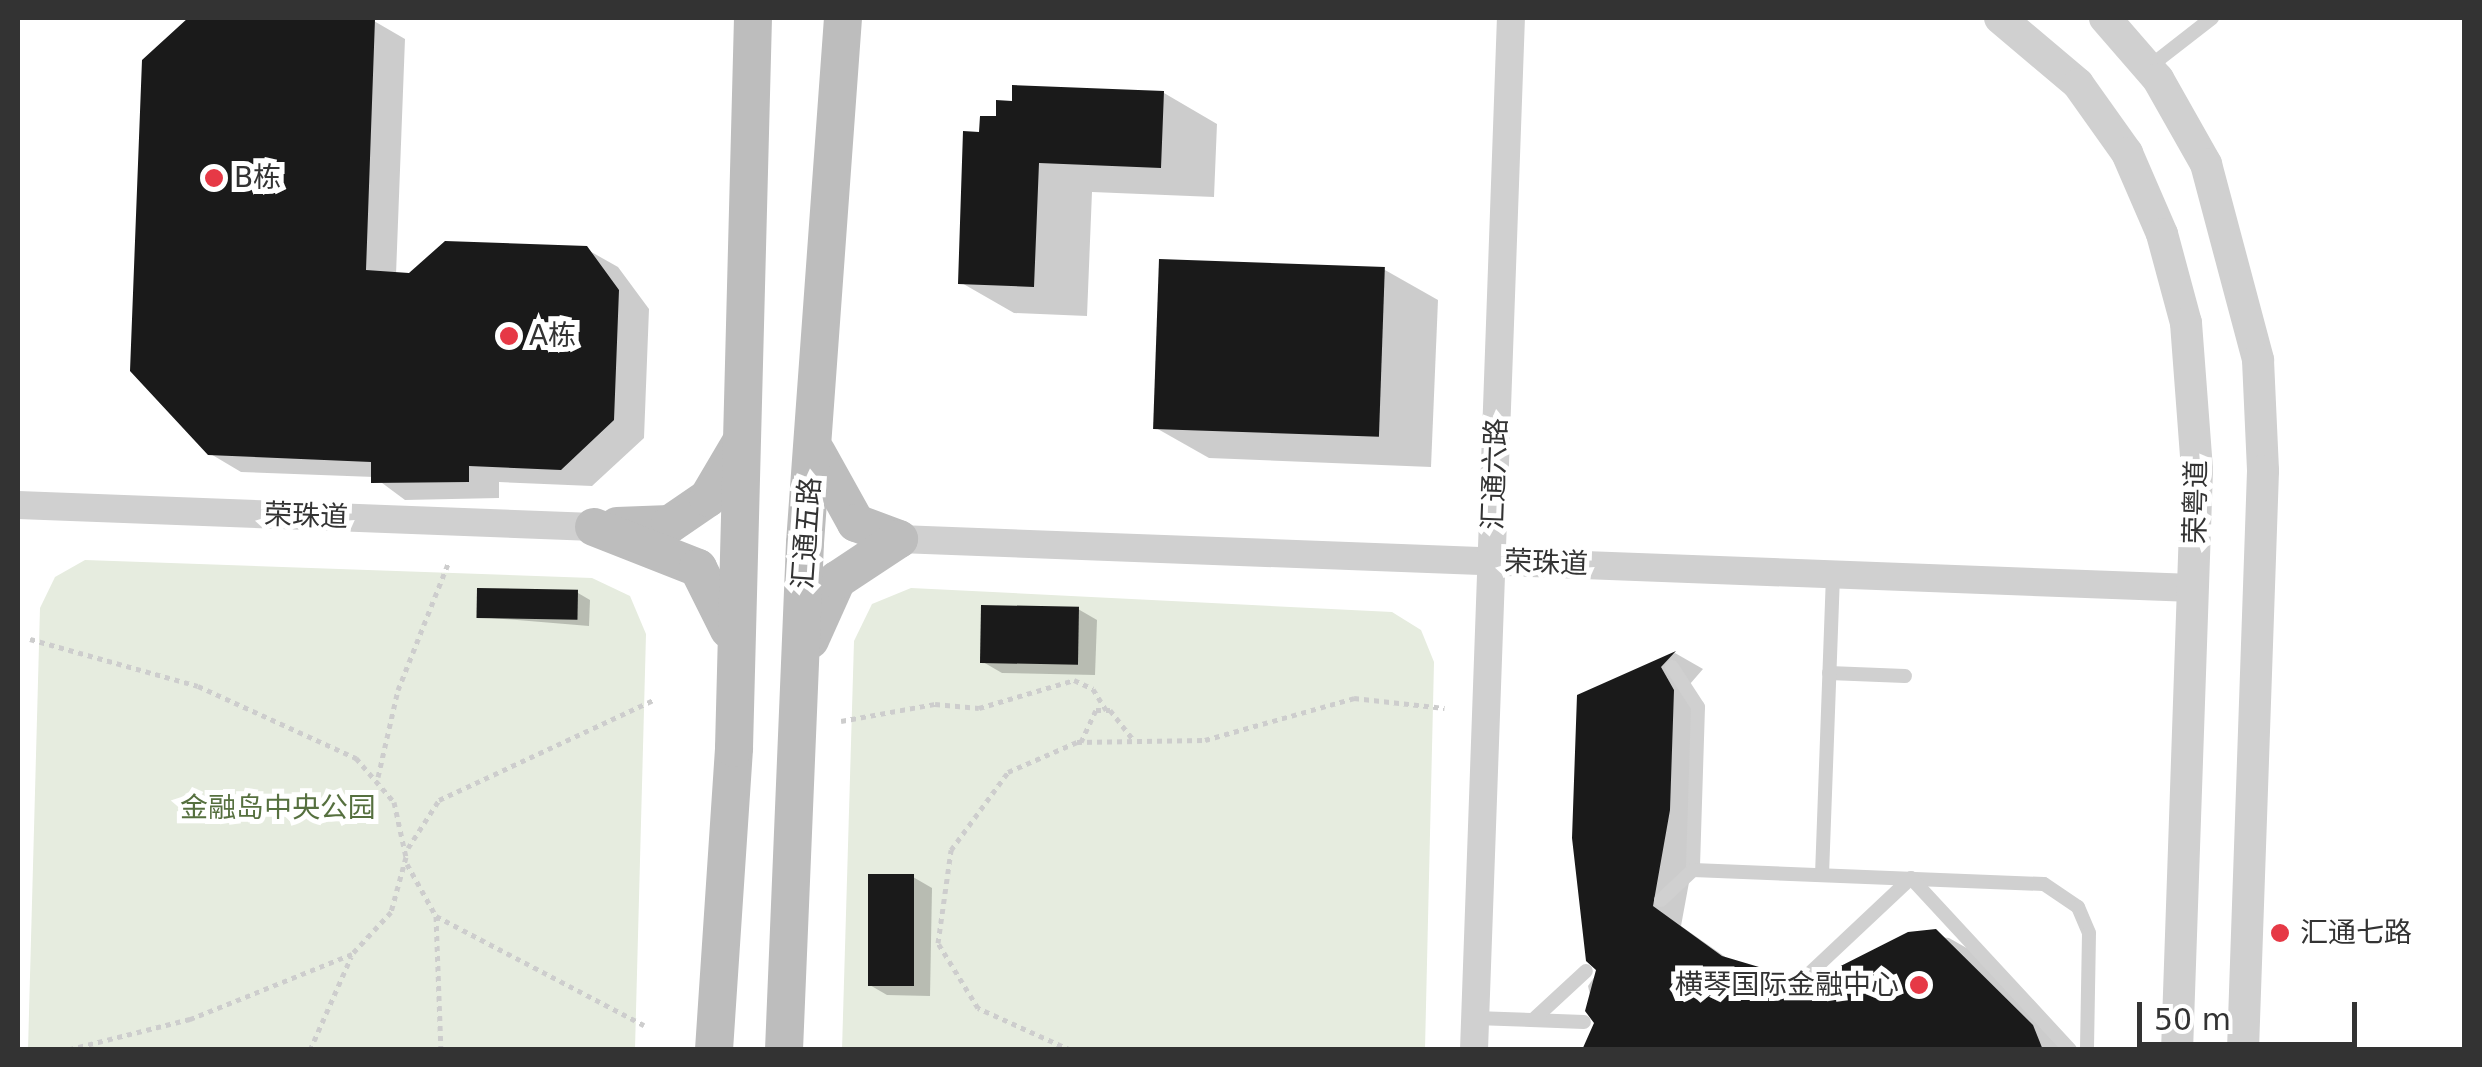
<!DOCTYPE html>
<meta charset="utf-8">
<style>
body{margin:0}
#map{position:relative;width:2482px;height:1067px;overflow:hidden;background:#fff;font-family:"DejaVu Sans","Noto Sans SC",sans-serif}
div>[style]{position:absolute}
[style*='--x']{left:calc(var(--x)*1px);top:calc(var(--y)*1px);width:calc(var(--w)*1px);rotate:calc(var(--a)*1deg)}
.green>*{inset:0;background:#e6ecdf}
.shadow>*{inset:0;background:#0003}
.building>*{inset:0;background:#1a1a1a;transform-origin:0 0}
.path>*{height:5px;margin-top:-2.5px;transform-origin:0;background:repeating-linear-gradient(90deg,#cdcdcd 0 5px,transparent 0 10px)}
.service>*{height:14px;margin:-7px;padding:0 7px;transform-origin:7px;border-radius:7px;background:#d0d0d0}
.minor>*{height:28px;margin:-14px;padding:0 14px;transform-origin:14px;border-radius:14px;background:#d0d0d0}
.tertiary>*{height:32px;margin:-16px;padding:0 16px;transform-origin:16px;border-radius:16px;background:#d0d0d0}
.secondary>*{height:38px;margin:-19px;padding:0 19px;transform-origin:19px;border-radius:19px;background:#bdbdbd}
.dots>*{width:28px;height:28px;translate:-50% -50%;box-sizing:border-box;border:5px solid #fff;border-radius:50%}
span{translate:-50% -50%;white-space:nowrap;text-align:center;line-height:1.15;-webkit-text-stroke:10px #fff;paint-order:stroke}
.poi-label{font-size:28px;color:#333}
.left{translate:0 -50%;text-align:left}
.right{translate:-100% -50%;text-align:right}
.street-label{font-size:28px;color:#333}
.park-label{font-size:28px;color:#56703f}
.frame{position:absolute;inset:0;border:20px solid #333;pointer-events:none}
.scale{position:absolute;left:2137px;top:1002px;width:220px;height:45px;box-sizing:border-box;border:5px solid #333;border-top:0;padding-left:12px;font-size:30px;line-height:35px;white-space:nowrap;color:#333;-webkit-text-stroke:8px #fff;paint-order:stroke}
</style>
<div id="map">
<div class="green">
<div style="clip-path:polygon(85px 560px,592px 578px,630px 596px,646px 634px,635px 1049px,28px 1050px,40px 608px,55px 577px)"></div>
<div style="clip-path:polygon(911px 588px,1392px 612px,1421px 630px,1434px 662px,1425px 1049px,842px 1050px,854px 641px,872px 604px)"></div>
</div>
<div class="shadow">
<div style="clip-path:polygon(192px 18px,374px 21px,405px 39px,396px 275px,586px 249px,618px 267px,649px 309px,644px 438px,592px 486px,499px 482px,499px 498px,405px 500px,374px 477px,241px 472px,209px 453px,145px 61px)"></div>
<div style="clip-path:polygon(1164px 93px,1217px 124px,1214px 197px,1092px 192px,1087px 316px,1014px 313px,960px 282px,981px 134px)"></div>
<div style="clip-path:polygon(1385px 270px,1438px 300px,1431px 467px,1209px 458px,1156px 428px)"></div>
<div style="clip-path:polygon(578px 593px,590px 600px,589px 626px,479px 617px)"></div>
<div style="clip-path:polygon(1078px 609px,1097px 620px,1095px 675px,1002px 673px,983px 662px)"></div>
<div style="clip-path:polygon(1675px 653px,1703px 669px,1690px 684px,1699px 828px,1681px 926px,1731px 961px,1809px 985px,1908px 934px,1949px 938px,1979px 955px,2063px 1050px,1583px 1050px,1597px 1024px,1588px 986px,1600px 969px,1579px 697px)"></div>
<div style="clip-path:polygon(913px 877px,932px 888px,930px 996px,887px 995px,868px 984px)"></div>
</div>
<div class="building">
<div style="clip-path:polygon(188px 18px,375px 19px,366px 270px,409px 273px,445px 241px,587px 246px,619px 290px,614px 420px,561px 470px,469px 466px,469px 482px,371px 483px,371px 462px,208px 455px,130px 371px,142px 60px)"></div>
<div style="clip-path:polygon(1012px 85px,1164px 91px,1161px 168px,1039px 163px,1034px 287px,958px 284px,963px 131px,979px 132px,980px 116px,996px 116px,996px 100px,1012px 101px)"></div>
<div style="left:1159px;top:259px;width:226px;height:170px;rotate:2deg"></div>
<div style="left:477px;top:588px;width:101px;height:30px;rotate:1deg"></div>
<div style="left:981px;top:605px;width:98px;height:58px;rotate:1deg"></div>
<div style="clip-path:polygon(1676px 651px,1661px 667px,1674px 690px,1670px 810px,1653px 906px,1722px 956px,1809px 982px,1908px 932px,1936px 929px,2033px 1025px,2043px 1050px,1582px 1050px,1594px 1023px,1585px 1011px,1596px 970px,1586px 961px,1572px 838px,1577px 695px)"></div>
<div style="left:868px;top:874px;width:46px;height:112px"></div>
</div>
<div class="path">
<div style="--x:30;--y:639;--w:174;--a:15.6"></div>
<div style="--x:198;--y:686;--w:174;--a:24.5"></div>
<div style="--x:356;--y:758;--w:58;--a:49.2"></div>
<div style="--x:394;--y:802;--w:56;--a:77.7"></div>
<div style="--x:406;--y:857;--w:57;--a:105.3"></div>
<div style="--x:391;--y:912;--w:57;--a:132.9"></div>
<div style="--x:352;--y:954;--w:175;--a:158.1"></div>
<div style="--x:190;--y:1019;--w:127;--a:165.9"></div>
<div style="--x:841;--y:721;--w:96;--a:-10.3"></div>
<div style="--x:935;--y:704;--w:44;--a:5.2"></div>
<div style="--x:979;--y:708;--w:99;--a:-16.4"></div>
<div style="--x:1074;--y:680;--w:21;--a:25"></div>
<div style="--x:1093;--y:689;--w:25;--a:58"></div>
<div style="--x:1081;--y:742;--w:35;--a:-65"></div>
<div style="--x:1096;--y:710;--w:14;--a:0"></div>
<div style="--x:1110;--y:710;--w:37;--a:52"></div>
<div style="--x:378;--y:777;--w:89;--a:-77.1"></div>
<div style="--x:398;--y:690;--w:136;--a:-68.4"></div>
<div style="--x:408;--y:848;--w:57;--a:-57.1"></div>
<div style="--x:439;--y:800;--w:236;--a:-25"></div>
<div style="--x:407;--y:864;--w:60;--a:60.9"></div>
<div style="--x:436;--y:916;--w:235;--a:27.7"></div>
<div style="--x:436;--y:916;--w:134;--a:87.9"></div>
<div style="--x:310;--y:1050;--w:102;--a:-66.2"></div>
<div style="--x:1071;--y:1050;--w:102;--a:-155.7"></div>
<div style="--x:978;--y:1008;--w:76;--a:-121.6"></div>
<div style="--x:938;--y:943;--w:94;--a:-82"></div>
<div style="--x:951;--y:850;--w:97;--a:-53.8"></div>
<div style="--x:1008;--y:772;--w:75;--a:-23.5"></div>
<div style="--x:1077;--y:742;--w:128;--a:-0.9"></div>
<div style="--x:1205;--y:740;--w:155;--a:-15.7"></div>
<div style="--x:1354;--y:698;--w:91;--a:6.3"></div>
</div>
<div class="service">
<div style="--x:2149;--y:67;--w:80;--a:-37.9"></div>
<div style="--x:1672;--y:667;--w:48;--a:57"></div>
<div style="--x:1698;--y:707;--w:163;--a:91.8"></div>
<div style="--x:1829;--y:673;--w:76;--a:2.3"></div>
<div style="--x:1822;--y:875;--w:301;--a:-87.9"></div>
<div style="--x:1661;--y:900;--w:44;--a:-43.2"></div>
<div style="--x:1693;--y:870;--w:351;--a:2.3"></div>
<div style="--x:2044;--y:884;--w:41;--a:34.1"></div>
<div style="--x:2078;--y:907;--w:28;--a:67"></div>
<div style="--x:2089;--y:933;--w:117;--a:91"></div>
<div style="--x:1811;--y:972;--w:137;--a:-43.2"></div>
<div style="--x:1911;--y:878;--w:234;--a:47.2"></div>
<div style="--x:1475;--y:1018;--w:109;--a:2.1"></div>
<div style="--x:1533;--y:1020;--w:72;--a:-42.8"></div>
</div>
<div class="minor">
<div style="--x:18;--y:505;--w:576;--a:2.19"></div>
<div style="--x:899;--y:539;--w:1295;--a:2.17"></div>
<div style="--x:1474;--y:1050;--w:1033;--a:-87.95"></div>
</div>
<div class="tertiary">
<div style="--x:2000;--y:18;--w:102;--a:40.2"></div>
<div style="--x:2078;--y:84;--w:85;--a:54.6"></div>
<div style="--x:2127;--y:153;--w:88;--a:66.6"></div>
<div style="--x:2162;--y:234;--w:92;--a:74.9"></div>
<div style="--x:2186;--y:323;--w:147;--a:85.7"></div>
<div style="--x:2197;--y:470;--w:580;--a:91.97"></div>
<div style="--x:2105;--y:18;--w:81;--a:49"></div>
<div style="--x:2158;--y:79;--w:98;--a:60.5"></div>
<div style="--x:2206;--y:164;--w:203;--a:75.1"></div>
<div style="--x:2258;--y:360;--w:111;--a:87.4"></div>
<div style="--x:2263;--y:471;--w:579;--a:91.98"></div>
</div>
<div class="secondary">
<div style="--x:817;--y:453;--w:80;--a:60.9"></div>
<div style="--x:856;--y:523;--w:46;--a:20.4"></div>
<div style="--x:617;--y:526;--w:53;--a:-2.2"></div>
<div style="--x:670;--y:524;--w:46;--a:-34.4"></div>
<div style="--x:708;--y:498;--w:65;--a:-59.5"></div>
<div style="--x:594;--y:527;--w:112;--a:21.5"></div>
<div style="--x:698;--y:568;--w:69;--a:63.4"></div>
<div style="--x:810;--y:640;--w:66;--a:-65.8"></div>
<div style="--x:837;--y:580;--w:74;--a:-33.5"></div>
<div style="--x:714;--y:1050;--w:303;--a:-86.2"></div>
<div style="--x:734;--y:748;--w:730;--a:-88.51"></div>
<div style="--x:784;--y:1050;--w:507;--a:-87.63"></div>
<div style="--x:805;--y:543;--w:526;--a:-85.86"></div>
</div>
<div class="dots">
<div style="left:214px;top:178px;background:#e63946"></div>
<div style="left:509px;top:336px;background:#e63946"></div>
<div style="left:2280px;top:933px;background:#e63946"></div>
<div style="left:1919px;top:985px;background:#e63946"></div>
</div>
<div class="poi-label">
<span class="left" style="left:234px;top:178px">B栋</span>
<span class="left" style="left:529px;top:336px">A栋</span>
<span class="left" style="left:2300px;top:933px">汇通七路</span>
<span class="right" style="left:1899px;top:985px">横琴国际金融中心</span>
</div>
<div class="street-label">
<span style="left:1495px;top:474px;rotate:-88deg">汇通六路</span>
<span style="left:2196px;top:502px;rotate:-89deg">荣粤道</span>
<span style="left:306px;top:516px;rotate:2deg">荣珠道</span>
<span style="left:807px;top:533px;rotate:-86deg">汇通五路</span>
<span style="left:1546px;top:563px;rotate:2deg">荣珠道</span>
</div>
<div class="park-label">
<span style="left:278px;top:808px">金融岛中央公园</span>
</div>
<div class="frame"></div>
<div class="scale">50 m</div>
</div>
